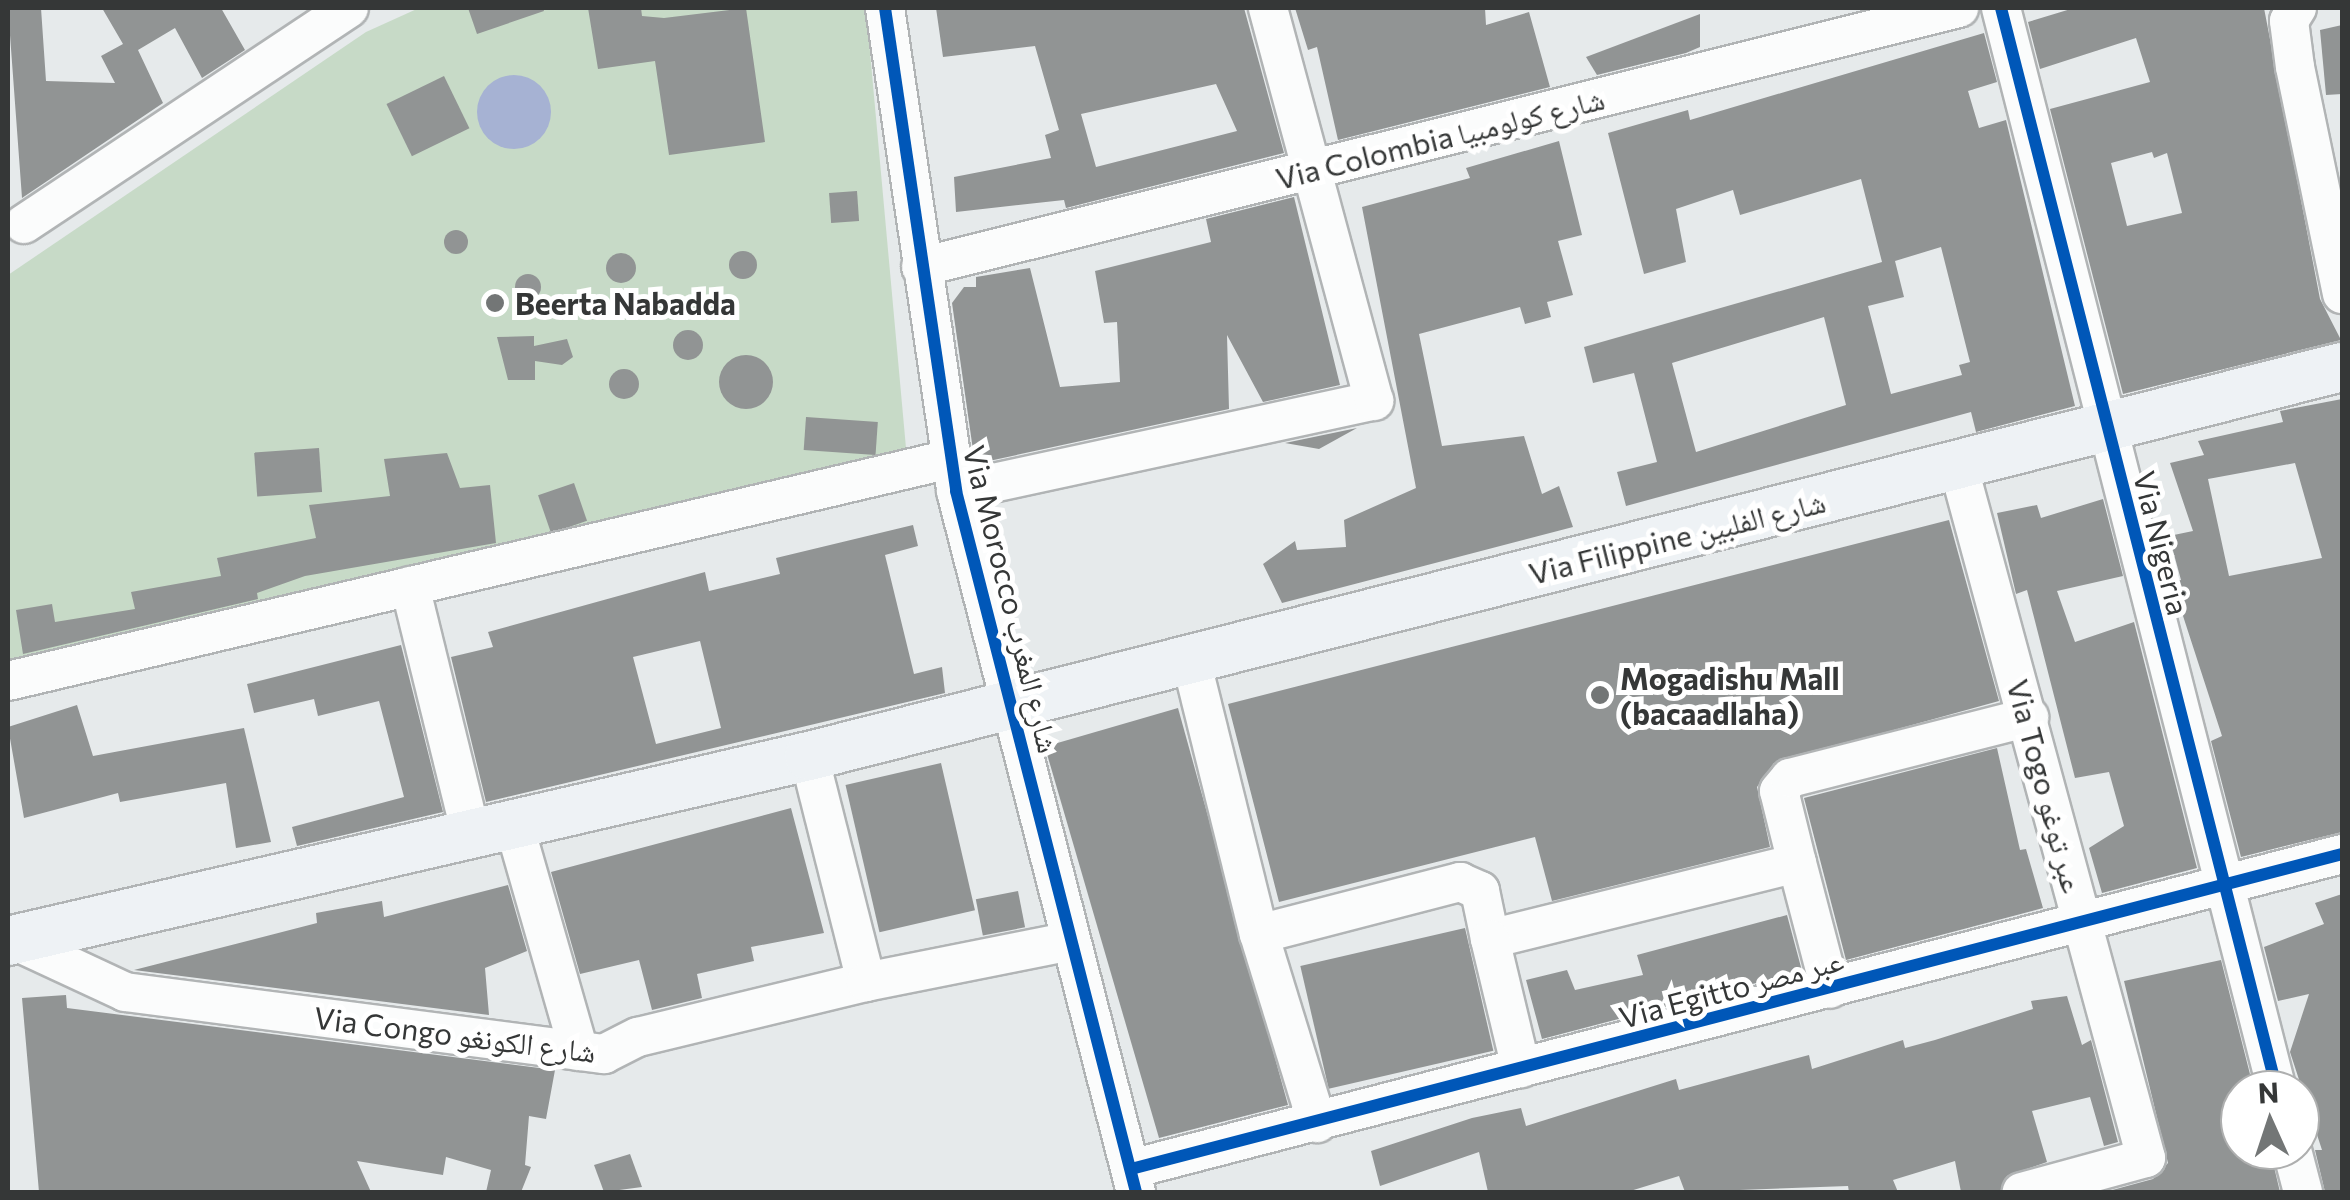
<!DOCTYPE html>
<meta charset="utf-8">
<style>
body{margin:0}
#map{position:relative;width:2350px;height:1200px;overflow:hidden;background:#e6eaeb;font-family:Commissioner,"Noto Naskh Arabic",sans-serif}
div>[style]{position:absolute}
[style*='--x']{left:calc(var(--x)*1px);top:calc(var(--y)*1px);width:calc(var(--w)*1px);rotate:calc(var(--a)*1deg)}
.green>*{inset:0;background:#c7dac7}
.water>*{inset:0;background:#a6b2d3}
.round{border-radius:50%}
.building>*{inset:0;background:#919494;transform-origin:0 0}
.roads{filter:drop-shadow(2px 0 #b1b4b5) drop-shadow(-2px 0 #b1b4b5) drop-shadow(0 2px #b1b4b5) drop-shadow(0 -2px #b1b4b5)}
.minor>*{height:38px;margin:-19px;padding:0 19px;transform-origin:19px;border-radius:19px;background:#fbfcfc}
.major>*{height:48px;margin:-24px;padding:0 24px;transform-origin:24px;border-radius:24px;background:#eef2f5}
.cycleway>*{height:12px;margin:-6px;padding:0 6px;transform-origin:6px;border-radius:6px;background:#0057b8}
.dots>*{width:28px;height:28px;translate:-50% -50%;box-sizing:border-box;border:5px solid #fff;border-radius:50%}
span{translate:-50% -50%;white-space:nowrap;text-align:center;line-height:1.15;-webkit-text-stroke:10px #fff;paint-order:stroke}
.street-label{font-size:30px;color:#353737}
.poi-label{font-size:30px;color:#353737;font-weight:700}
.left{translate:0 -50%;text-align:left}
.frame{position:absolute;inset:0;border:10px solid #353737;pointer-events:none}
.north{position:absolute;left:2220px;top:1070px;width:100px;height:100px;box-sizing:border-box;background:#fff;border:2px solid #aeafaf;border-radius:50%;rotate:357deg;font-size:28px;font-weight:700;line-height:40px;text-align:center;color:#353737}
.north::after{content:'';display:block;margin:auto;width:35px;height:45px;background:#737676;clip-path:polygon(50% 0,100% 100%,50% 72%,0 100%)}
</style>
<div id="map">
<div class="green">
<div style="clip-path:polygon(419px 8px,866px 8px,907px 459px,10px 670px,8px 275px,366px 32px)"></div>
</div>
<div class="water">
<div class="round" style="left:477px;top:75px;width:74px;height:74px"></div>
</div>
<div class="building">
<div style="clip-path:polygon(8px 8px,41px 8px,46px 81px,115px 83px,101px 56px,123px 44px,102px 8px,221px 8px,245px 50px,202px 78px,175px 28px,138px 50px,163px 103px,22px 198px)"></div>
<div style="clip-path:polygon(468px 8px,543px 8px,544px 11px,477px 34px)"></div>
<div style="clip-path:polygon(588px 8px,641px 8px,642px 16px,664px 18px,746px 8px,765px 142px,669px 155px,655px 61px,598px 69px)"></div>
<div style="clip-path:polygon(evenodd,936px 8px,1244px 8px,1284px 153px,1066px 208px,1064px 200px,956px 212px,954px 177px,1051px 158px,1045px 135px,1059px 130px,1035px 46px,943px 57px,936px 8px,1216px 84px,1237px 131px,1096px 167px,1081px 114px,1216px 84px)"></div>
<div style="clip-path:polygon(1295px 8px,1485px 8px,1486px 25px,1529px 12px,1550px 87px,1338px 140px,1317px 47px,1308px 50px)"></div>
<div style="clip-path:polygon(evenodd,2074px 8px,2264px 8px,2320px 299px,2341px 340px,2123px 394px,2050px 109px,2150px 82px,2136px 38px,2040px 69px,2028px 22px,2074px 8px,2152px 152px,2154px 158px,2167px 153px,2182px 213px,2127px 226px,2111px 163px,2152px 152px)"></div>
<div style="clip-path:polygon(1700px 14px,1700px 47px,1686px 53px,1597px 75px,1586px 57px)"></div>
<div style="clip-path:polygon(2342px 25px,2342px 94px,2326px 95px,2320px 30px)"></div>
<div style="clip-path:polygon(evenodd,1984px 33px,1997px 82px,1968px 91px,1979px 128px,2006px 120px,2075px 406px,1976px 432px,1971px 412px,1626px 506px,1617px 472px,1657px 462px,1634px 373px,1593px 383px,1584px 347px,1882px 262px,1861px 179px,1740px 215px,1733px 190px,1676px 209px,1686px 262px,1644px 274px,1608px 133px,1688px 110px,1690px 120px,1984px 33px,1941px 247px,1970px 362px,1959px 365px,1962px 375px,1891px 394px,1868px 306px,1904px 297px,1895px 261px,1941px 247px,1984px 33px,1824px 317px,1846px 405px,1696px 452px,1672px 363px,1824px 317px)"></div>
<div style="left:444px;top:76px;width:58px;height:64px;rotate:64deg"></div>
<div style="clip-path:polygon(1559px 141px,1582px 235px,1558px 241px,1573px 295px,1547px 302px,1551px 317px,1525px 324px,1520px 307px,1419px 334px,1442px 446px,1524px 436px,1542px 494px,1559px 486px,1573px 527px,1282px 603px,1263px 564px,1295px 541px,1297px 550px,1346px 547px,1344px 520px,1416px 488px,1362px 207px,1470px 178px,1466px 168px)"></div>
<div style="left:857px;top:191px;width:30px;height:28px;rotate:86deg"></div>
<div style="clip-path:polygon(1294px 197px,1340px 385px,1263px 402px,1227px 335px,1229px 409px,975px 464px,952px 303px,964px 287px,976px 287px,976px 277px,1030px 268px,1060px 387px,1120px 382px,1117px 322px,1104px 323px,1095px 271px,1211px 242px,1206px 219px)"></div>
<div class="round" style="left:444px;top:230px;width:24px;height:24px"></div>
<div class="round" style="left:729px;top:251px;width:28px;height:28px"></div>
<div class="round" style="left:606px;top:253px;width:30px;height:30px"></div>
<div class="round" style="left:515px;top:274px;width:26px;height:26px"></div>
<div class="round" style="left:673px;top:330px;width:30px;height:30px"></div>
<div style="clip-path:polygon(534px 336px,534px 346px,567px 339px,573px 357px,562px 365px,535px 361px,535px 380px,508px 380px,497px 337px)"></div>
<div class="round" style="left:719px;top:355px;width:54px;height:54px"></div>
<div class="round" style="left:609px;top:369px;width:30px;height:30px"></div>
<div style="clip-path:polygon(evenodd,2342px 399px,2342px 832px,2241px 857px,2211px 741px,2222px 736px,2172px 582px,2181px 580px,2169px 536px,2193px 531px,2170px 463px,2204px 455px,2198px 441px,2283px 422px,2280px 411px,2342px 399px,2295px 463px,2322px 558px,2229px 576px,2208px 479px,2295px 463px)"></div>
<div style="left:806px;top:417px;width:72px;height:33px;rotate:4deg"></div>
<div style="clip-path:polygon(1357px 428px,1319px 449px,1285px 443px)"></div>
<div style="left:319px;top:448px;width:44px;height:65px;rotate:86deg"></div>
<div style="clip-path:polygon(447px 453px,460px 488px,490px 485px,496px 543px,305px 576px,257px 593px,258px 599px,23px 654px,16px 610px,52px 604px,55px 622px,135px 609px,131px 592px,221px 576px,217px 558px,316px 538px,309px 505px,390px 496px,384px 459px)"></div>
<div style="left:574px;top:483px;width:40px;height:38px;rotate:71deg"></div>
<div style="clip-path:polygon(2103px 499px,2123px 576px,2057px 591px,2075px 642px,2134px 622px,2197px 868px,2102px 893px,2089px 848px,2124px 826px,2109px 772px,2075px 778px,2027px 590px,2016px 594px,1997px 513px,2037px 505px,2041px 518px)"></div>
<div style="clip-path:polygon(1949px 520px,1999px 701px,1774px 763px,1757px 787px,1770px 847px,1552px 901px,1535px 837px,1279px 902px,1228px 704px)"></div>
<div style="clip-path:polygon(evenodd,913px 525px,918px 546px,885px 555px,914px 674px,942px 667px,945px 693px,486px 802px,451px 657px,493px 647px,488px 632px,705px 572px,709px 591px,780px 574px,776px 558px,913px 525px,700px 641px,721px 728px,656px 744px,633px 657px,700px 641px)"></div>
<div style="clip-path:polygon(401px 645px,443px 812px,297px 846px,292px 827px,404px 797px,379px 701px,318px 716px,314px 699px,254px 713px,247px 684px)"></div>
<div style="clip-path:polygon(77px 705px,93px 756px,244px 728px,271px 842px,236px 848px,226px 783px,120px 802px,118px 793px,24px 818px,8px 727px)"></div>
<div style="clip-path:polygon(1178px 708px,1288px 1105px,1159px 1138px,1047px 754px,1054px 744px)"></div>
<div style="clip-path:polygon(1997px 748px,2020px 850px,2026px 849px,2043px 908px,1846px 960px,1804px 798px)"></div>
<div style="left:941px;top:763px;width:151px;height:98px;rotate:77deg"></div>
<div style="clip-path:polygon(791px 808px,824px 933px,751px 947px,754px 961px,697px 974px,702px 998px,652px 1010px,639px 960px,580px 974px,551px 872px)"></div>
<div style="clip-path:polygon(508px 885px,527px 951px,485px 968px,489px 1015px,134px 970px,317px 923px,316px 913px,382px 901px,384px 917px)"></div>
<div style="left:1018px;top:891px;width:37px;height:43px;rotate:79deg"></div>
<div style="clip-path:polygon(2342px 894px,2342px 1192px,2325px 1192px,2315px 1150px,2322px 1150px,2290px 1052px,2309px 994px,2278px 1001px,2264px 947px,2324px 924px,2315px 903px)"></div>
<div style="clip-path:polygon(1787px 915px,1802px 971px,1542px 1039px,1526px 980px,1567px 970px,1575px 990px,1643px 975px,1637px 955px)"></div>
<div style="left:1465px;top:928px;width:126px;height:169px;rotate:77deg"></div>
<div style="clip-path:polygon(2221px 960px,2254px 1090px,2240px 1090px,2240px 1150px,2270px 1150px,2280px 1192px,2105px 1192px,2153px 1179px,2168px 1163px,2124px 981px)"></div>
<div style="clip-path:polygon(66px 995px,67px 1008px,555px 1070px,546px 1119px,529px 1116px,525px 1165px,531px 1167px,521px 1192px,486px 1192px,491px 1170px,446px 1157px,443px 1175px,357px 1161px,371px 1192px,39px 1192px,22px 998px)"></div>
<div style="clip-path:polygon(2067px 996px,2082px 1045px,2091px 1040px,2118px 1142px,2104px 1146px,2090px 1097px,2032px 1111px,2047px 1162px,2007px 1176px,2000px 1192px,1961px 1192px,1955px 1161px,1893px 1180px,1898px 1192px,1849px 1192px,1848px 1186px,1685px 1192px,1679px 1176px,1627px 1192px,1488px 1192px,1479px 1152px,1380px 1186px,1371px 1151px,1472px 1118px,1521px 1108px,1526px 1126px,1676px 1079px,1679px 1090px,1809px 1055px,1812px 1069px,1903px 1040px,1905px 1048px,1935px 1040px,2033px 1009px,2031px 1001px)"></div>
<div style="clip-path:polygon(630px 1154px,642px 1187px,604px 1192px,594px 1165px)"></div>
</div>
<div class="roads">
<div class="minor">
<div style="--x:885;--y:8;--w:488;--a:81.6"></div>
<div style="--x:956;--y:491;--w:724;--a:75.6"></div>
<div style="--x:2001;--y:8;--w:1117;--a:75.69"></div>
<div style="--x:2297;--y:8;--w:15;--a:122"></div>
<div style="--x:2289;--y:21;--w:46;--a:82.6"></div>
<div style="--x:2295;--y:67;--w:232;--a:78.3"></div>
<div style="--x:24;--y:224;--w:390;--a:-33.6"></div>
<div style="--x:921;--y:267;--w:1070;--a:-14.01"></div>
<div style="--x:1958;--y:465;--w:718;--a:74.82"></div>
<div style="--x:2146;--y:1158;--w:129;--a:164.7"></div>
<div style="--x:956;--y:491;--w:428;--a:-12.2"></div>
<div style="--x:1374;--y:401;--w:407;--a:-105.1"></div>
<div style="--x:410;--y:586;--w:260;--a:76.2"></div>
<div style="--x:1191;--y:660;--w:282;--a:76.1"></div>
<div style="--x:1259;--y:934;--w:198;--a:72.9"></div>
<div style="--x:8;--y:681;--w:968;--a:-13.26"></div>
<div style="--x:809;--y:756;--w:233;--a:75.8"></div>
<div style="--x:515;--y:828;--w:232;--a:74"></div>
<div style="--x:1797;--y:863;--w:130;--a:75.3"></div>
<div style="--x:1259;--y:934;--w:208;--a:-14.5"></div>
<div style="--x:1460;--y:882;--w:22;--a:24"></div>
<div style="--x:1480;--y:891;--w:49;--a:78.2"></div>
<div style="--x:1490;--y:939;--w:316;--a:-13.9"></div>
<div style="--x:1797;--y:863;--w:74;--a:-104"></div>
<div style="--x:1779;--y:791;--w:17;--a:-50"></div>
<div style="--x:1790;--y:778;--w:247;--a:-14.3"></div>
<div style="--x:1490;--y:939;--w:133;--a:76.5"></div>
<div style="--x:18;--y:942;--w:118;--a:25"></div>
<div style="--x:125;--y:992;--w:483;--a:7.4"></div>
<div style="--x:604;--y:1054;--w:38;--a:-27"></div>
<div style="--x:638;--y:1037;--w:235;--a:-13.6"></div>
<div style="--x:866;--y:982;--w:209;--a:-11.3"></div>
<div style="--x:2292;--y:1150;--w:43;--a:75.3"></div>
<div style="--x:1131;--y:1169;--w:1251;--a:-14.58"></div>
</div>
<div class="major">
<div style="--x:8;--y:941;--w:822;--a:-13.01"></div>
<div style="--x:809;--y:756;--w:1582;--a:-14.24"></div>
</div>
</div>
<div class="cycleway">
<div style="--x:885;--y:8;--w:488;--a:81.6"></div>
<div style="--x:956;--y:491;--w:724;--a:75.6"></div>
<div style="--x:2001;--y:8;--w:1117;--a:75.69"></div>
<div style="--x:1131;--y:1169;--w:1251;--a:-14.58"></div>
</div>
<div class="dots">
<div style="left:495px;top:303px;background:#737676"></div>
<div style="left:1600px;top:695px;background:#737676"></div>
</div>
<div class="street-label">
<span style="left:1440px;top:138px;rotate:-14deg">Via Colombia شارع كولومبيا</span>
<span style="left:1677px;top:537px;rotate:-14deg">Via Filippine شارع الفلبين</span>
<span style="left:2162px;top:543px;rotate:76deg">Via Nigeria</span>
<span style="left:1012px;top:599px;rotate:76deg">Via Morocco شارع المغرب</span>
<span style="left:2046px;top:786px;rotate:75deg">Via Togo عبر توغو</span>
<span style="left:1731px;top:988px;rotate:-15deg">Via Egitto عبر مصر</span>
<span style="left:455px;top:1034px;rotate:7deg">Via Congo شارع الكونغو</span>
</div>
<div class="poi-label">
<span class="left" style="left:515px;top:303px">Beerta Nabadda</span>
<span class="left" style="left:1620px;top:695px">Mogadishu Mall<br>(bacaadlaha)</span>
</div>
<div class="frame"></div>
<div class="north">N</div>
</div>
